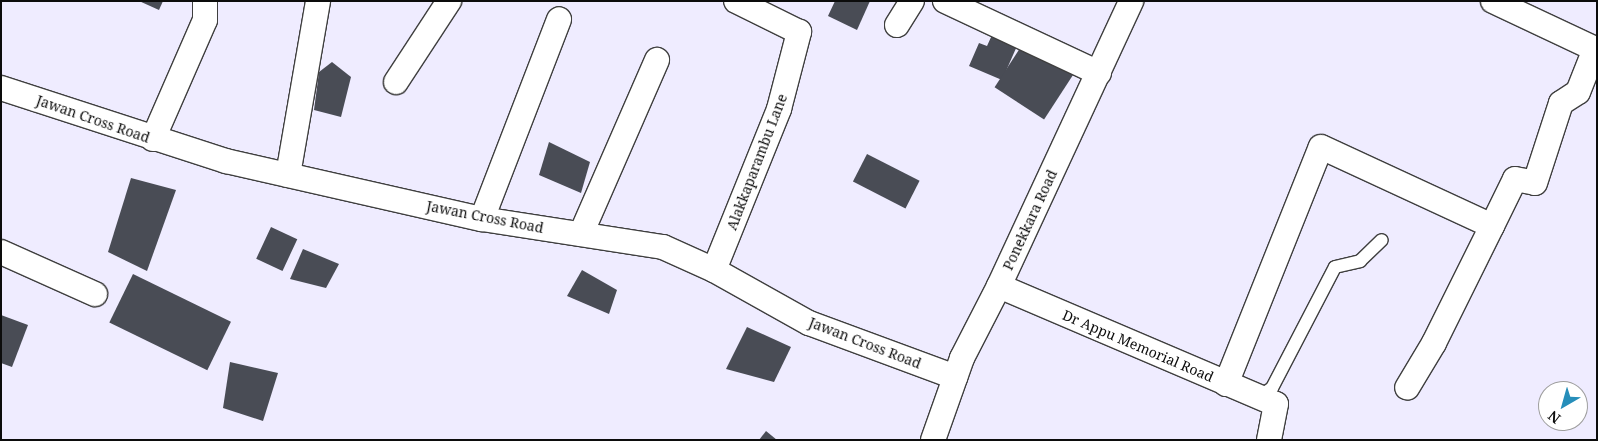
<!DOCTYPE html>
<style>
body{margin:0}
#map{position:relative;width:1598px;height:441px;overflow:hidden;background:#efecff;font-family:"Noto Serif",serif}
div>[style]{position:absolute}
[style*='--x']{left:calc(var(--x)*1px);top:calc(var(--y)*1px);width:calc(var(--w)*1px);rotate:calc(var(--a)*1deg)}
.building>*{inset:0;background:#494c55;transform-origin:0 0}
.roads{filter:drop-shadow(1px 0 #3f3f3f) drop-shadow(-1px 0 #3f3f3f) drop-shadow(0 1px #3f3f3f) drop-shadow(0 -1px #3f3f3f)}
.lane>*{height:12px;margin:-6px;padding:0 6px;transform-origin:6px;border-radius:6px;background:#fff}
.street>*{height:24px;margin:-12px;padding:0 12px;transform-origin:12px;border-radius:12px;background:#fff}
span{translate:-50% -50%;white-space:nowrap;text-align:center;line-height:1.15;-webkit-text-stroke:5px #fff;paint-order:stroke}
.street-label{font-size:14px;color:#0c0c0c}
.frame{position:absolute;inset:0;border:2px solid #0c0c0c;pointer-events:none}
.north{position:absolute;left:1538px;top:381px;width:50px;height:50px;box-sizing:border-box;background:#fff;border:1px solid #9e9e9e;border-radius:50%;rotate:218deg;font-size:14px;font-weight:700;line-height:20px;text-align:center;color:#0c0c0c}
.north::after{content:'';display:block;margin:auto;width:18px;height:22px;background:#268eba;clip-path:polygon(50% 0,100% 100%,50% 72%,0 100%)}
</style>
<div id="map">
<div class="building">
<div style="clip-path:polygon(139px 1px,163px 1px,159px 10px)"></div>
<div style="clip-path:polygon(835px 1px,870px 1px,857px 30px,828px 16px)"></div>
<div style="clip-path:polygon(992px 35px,1017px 46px,1002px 80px,969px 66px,979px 43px,987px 46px)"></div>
<div style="left:1024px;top:42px;width:59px;height:54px;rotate:33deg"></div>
<div style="clip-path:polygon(332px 62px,351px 77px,341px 117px,314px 110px,319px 72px)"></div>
<div style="clip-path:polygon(549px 142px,590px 162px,581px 193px,539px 175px)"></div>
<div style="left:867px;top:154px;width:59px;height:31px;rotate:27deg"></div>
<div style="clip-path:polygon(131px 178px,176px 190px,147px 271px,108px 252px)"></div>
<div style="left:271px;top:227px;width:29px;height:35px;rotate:25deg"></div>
<div style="clip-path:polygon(303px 249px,339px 264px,326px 288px,290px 279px)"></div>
<div style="clip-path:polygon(582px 270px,617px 290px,609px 314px,567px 296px)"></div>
<div style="left:133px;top:274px;width:109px;height:54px;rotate:26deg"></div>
<div style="clip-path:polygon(1px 315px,28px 325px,12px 367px,1px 363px)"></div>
<div style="clip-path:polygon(747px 327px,791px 347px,774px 382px,726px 369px)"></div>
<div style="clip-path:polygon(230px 362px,278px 373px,263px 421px,223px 408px)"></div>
<div style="clip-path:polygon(766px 431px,777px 440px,759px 440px)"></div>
</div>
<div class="roads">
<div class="lane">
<div style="--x:1259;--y:397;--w:16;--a:-35"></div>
<div style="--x:1272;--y:388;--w:136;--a:-62.5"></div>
<div style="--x:1335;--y:267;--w:26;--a:-13"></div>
<div style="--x:1360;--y:261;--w:30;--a:-44"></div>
</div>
<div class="street">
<div style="--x:945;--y:1;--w:170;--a:25.1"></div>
<div style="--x:1493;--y:1;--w:115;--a:25.2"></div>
<div style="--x:897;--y:25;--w:28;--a:-58"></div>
<div style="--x:396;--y:82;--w:97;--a:-56.8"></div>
<div style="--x:1;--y:88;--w:237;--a:18"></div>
<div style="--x:226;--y:161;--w:262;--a:12.8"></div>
<div style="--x:482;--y:219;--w:183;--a:8.8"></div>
<div style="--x:663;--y:247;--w:56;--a:24.3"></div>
<div style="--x:714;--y:270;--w:109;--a:29.2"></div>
<div style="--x:809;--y:323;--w:156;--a:20.3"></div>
<div style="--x:153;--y:139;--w:130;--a:-66.4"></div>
<div style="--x:205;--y:20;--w:19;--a:-90"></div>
<div style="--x:288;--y:175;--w:177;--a:-80.2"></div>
<div style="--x:482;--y:219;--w:214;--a:-68.9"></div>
<div style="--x:1492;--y:226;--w:52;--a:-63.9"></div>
<div style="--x:1515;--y:179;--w:20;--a:11"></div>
<div style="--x:1535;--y:183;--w:84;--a:-72"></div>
<div style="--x:1561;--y:103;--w:20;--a:-33"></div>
<div style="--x:1578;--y:92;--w:46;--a:-68.4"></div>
<div style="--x:581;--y:234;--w:190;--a:-66.4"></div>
<div style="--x:1;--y:252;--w:103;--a:24.1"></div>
<div style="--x:714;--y:270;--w:174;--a:-68"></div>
<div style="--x:779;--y:109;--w:80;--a:-75.4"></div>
<div style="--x:799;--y:32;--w:70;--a:-153.8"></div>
<div style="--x:999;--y:286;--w:301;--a:23.1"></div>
<div style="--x:1276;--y:404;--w:37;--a:101"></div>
<div style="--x:1226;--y:384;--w:255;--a:-68.2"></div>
<div style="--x:1321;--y:147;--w:188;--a:24.8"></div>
<div style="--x:1492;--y:226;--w:131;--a:116.4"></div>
<div style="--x:1434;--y:343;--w:52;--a:121"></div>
<div style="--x:933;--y:440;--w:87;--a:-70.5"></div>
<div style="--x:962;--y:358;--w:81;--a:-62.8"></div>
<div style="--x:999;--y:286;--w:314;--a:-65.1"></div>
</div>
</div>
<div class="street-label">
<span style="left:93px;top:119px;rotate:19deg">Jawan Cross Road</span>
<span style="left:757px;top:162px;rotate:-69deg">Alakkaparambu Lane</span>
<span style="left:485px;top:217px;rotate:11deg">Jawan Cross Road</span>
<span style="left:1030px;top:220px;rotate:-65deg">Ponekkara Road</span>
<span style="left:865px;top:343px;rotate:21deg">Jawan Cross Road</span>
<span style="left:1138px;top:346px;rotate:23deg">Dr Appu Memorial Road</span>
</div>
<div class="frame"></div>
<div class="north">N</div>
</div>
